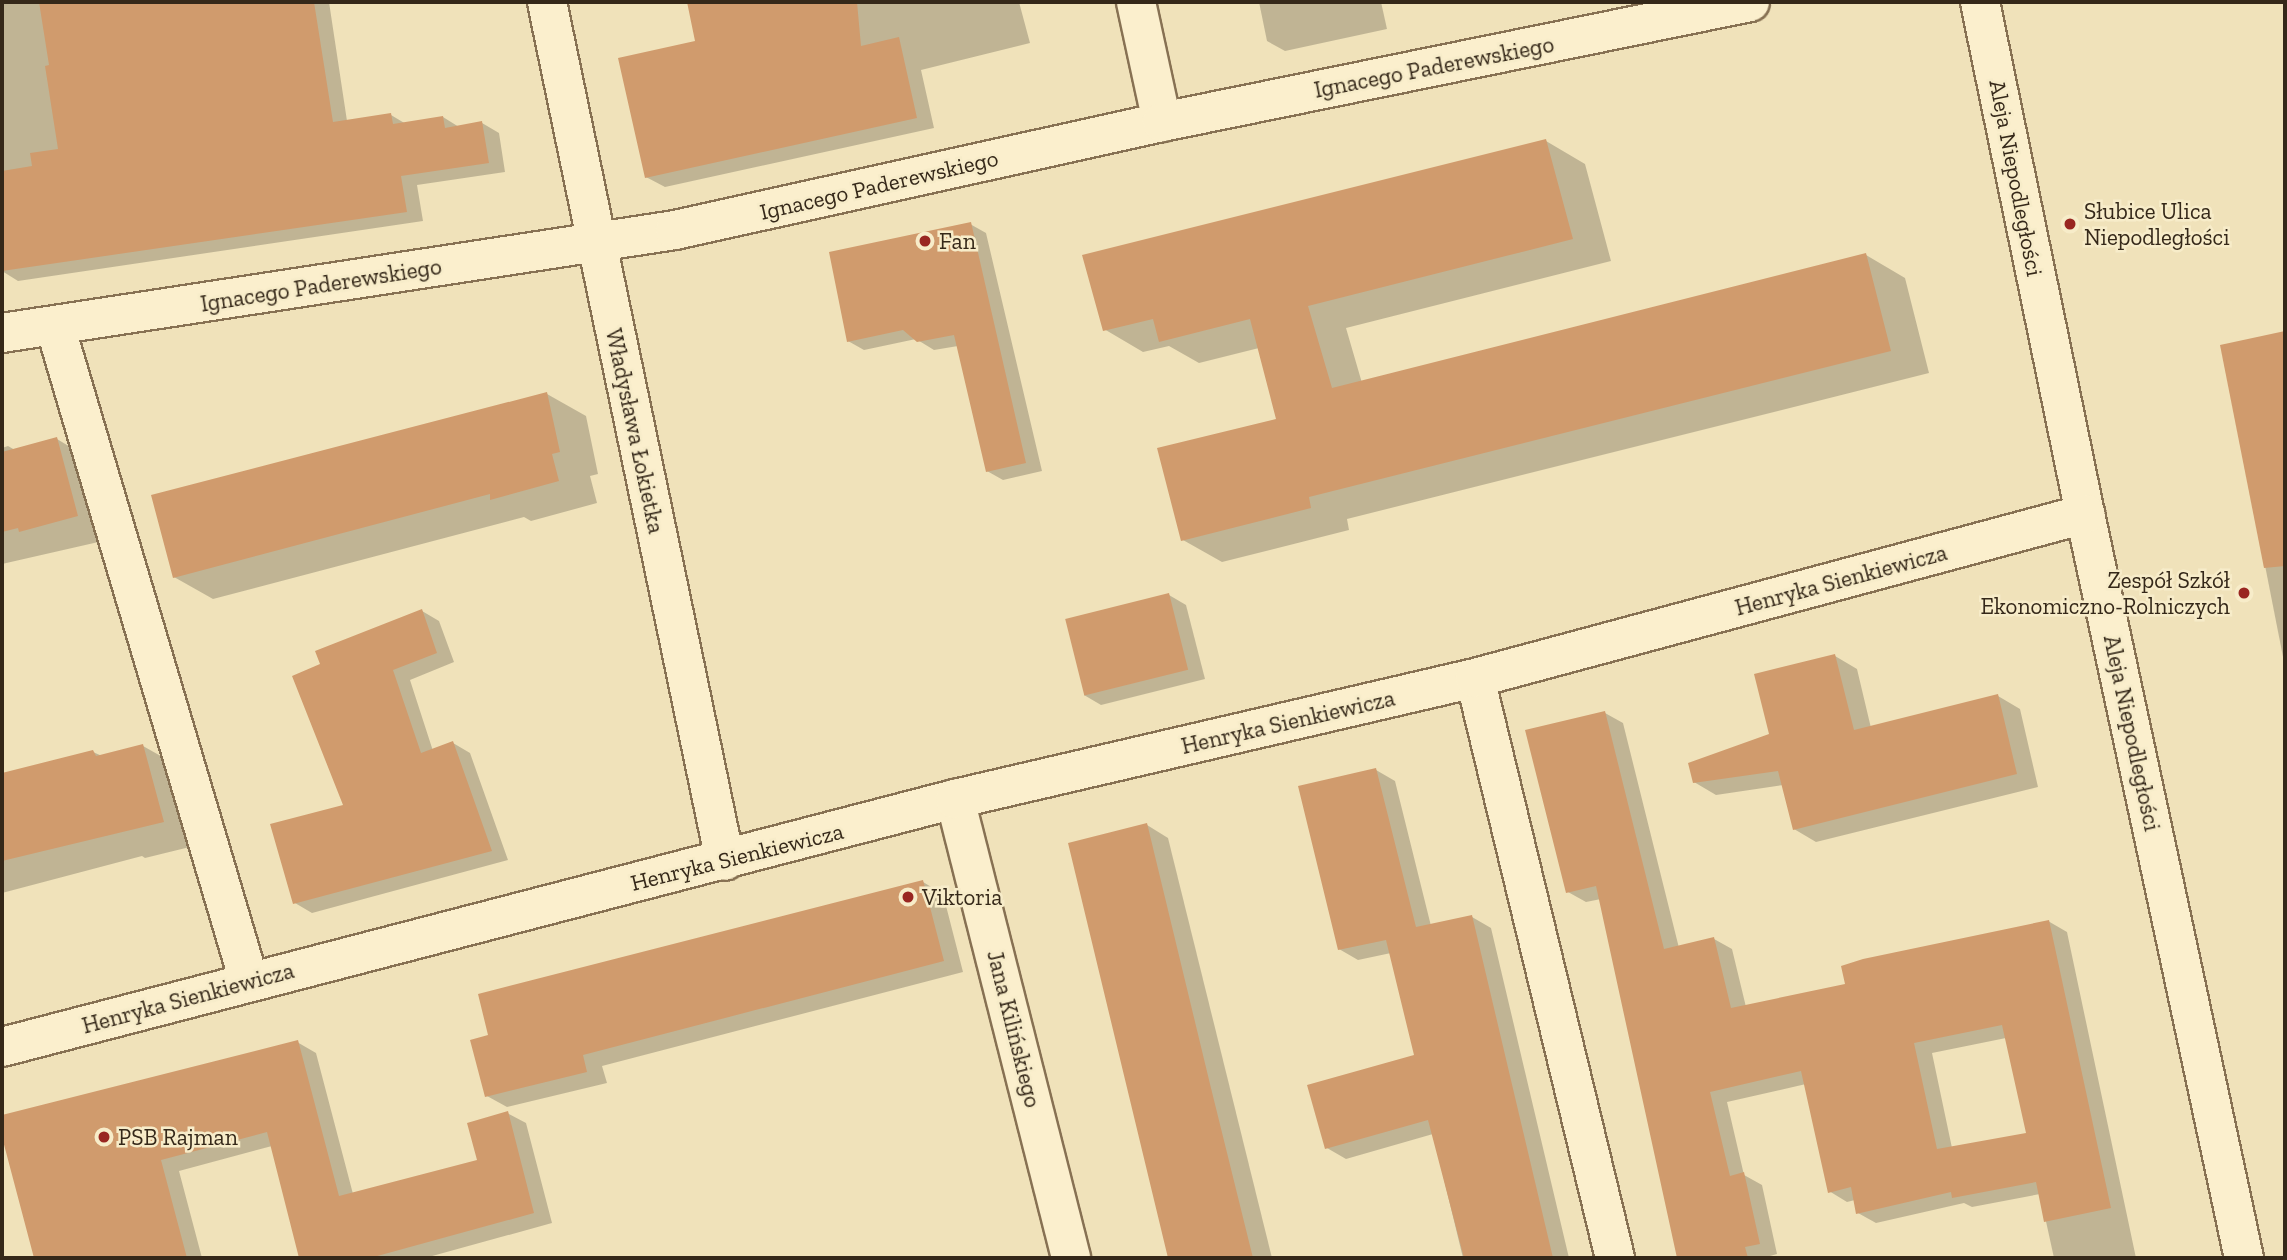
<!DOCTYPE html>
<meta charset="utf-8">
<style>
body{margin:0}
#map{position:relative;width:2287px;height:1260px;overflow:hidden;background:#f0e2ba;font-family:"Zilla Slab",serif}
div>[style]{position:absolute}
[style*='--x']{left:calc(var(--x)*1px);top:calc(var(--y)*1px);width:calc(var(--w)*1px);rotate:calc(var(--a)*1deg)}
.shadow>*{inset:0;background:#0003}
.building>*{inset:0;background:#d09b6d;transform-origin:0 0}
.roads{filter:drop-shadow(2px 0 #877153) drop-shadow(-2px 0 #877153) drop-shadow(0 2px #877153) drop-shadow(0 -2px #877153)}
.minor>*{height:38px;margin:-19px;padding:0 19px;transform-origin:19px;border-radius:19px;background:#fbefcd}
.dots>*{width:19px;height:19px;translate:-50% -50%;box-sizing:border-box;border:4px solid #f7ecc9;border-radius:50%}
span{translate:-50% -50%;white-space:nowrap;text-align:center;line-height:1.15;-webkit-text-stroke:5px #f7ecc9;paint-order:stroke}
.street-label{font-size:23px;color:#352819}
.poi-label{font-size:23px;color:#352819}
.left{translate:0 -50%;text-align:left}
.right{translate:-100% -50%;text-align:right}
.frame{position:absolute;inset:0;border:4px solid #352819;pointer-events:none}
</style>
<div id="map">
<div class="shadow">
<div style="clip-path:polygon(2px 2px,329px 2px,347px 121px,391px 115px,406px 124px,443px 117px,459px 127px,482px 123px,499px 133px,505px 172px,417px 185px,423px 221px,18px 281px,2px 271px)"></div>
<div style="clip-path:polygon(689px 2px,1019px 2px,1030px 43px,921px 70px,934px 128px,665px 187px,646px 177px,697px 42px)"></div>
<div style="clip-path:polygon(1259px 2px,1381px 2px,1387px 29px,1285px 51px,1267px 41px)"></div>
<div style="clip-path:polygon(1546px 141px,1585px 164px,1611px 261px,1346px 328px,1362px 383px,1866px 255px,1905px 278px,1929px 373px,1347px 519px,1349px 530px,1222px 562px,1183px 540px,1278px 420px,1259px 348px,1199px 363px,1169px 346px,1143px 352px,1104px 329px)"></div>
<div style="clip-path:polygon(970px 224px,986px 233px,1042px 471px,1003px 480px,987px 471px,958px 346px,934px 350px,916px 339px,864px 350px,848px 341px)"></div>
<div style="clip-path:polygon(2285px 333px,2285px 667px,2222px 347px)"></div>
<div style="clip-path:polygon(547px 394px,586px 416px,598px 474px,590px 476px,597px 503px,531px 521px,524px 517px,213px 599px,174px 577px)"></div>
<div style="clip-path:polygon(57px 439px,95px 462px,116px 538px,2px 564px,2px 448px,8px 446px,15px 450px)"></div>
<div style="clip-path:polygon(1169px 595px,1186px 605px,1205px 679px,1101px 705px,1084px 695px)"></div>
<div style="clip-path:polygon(422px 611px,439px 621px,454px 662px,410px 680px,433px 751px,453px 743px,470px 753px,508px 860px,312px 913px,295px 903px,345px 806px,322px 665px)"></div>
<div style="clip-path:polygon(1835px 656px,1857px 669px,1871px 728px,1998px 696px,2020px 709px,2038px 787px,1816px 842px,1794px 829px,1783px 785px,1716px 795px,1694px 782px,1771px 735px)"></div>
<div style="clip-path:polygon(evenodd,1605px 713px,1623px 723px,1679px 948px,1714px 939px,1732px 949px,1746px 1007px,1847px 985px,2048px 921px,2067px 932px,2136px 1258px,2054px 1258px,2040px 1194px,1972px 1207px,1964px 1203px,1876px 1223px,1858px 1213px,1855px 1200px,1847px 1202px,1829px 1191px,1806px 1084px,1727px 1102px,1744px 1175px,1762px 1185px,1777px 1254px,1763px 1258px,1679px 1258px,1601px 899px,1586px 902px,1568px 892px,1605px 713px,2006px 1038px,2028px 1134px,1952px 1148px,1932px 1053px,2006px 1038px)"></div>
<div style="clip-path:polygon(143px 746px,182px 768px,202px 844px,145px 858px,142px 856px,2px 893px,2px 775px,93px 752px,102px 756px)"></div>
<div style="clip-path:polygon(1376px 770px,1395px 781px,1431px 926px,1472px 917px,1491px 928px,1569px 1258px,1463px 1258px,1433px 1134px,1346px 1159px,1327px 1148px,1416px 1056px,1391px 953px,1358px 960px,1339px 949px)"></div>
<div style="clip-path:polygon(1147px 825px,1168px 838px,1272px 1258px,1170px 1258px,1070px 845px)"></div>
<div style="clip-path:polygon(923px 882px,943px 894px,963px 972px,602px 1066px,607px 1083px,507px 1107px,487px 1096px)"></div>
<div style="clip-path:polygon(297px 1042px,316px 1053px,353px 1194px,479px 1162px,507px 1113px,526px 1123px,552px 1223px,425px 1258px,301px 1258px,272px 1146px,179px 1171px,202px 1258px,36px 1258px,2px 1131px,2px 1117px)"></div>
</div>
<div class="building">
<div style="clip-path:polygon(39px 2px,314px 2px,333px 122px,391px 113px,393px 124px,443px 116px,445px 128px,482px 121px,489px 163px,401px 176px,407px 212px,2px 271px,2px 171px,32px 166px,30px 153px,58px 149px,45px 66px,49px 65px)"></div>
<div style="clip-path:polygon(687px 2px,857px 2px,861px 46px,899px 37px,917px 118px,645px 178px,618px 58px,695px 41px)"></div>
<div style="clip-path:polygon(1546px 139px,1573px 239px,1308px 306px,1332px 388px,1866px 253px,1891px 351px,1309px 497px,1311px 508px,1181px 541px,1157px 448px,1276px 419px,1250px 319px,1159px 342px,1153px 319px,1103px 331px,1082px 255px)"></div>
<div style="clip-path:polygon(971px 222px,1026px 463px,986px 472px,954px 335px,917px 342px,903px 330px,847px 342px,829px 252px)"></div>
<div style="clip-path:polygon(2285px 331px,2285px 566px,2264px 568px,2220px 345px)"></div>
<div style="clip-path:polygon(547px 392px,560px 452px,552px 454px,559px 481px,490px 500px,490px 494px,173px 578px,151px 495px)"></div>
<div style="clip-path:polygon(57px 437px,78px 516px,19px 532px,18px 528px,2px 532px,2px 452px)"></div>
<div style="left:1169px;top:593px;width:79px;height:107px;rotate:76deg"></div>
<div style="clip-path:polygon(422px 609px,437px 653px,393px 670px,421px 753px,453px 741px,492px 851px,293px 904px,270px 824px,343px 805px,292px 676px,320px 664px,315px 651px)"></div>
<div style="clip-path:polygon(1835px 654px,1854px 730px,1998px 694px,2017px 774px,1793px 830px,1778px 771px,1693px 783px,1688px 763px,1769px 734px,1754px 674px)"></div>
<div style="clip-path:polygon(evenodd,1605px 711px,1664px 949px,1714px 937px,1731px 1008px,1845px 984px,1841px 966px,1863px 959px,2049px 920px,2111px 1208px,2044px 1222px,2036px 1182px,1952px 1198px,1951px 1192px,1856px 1214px,1851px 1187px,1828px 1193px,1801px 1071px,1710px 1092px,1730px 1176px,1744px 1172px,1760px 1244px,1745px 1247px,1748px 1258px,1677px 1258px,1596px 886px,1566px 893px,1525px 730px,1605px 711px,2002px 1025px,2026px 1133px,1937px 1149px,1914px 1043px,2002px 1025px)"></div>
<div style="clip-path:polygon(143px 744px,164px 822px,2px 861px,2px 773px,93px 750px,96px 756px)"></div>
<div style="clip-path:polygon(1376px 768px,1416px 927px,1472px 915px,1553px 1258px,1464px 1258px,1428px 1120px,1325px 1149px,1307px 1085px,1414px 1055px,1386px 940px,1338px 950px,1298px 786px)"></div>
<div style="clip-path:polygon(1147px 823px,1210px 1084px,1253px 1258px,1168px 1258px,1068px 843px)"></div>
<div style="clip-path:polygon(923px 880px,944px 961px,583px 1055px,587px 1072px,485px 1097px,470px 1040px,488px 1035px,478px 994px)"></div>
<div style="clip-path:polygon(298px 1040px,339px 1196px,477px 1160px,467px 1123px,508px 1111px,534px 1213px,370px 1258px,299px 1258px,267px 1132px,161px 1160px,187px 1258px,34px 1258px,2px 1137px,2px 1115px)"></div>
</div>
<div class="roads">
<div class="minor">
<div style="--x:547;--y:2;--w:877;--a:78.29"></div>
<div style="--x:1136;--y:2;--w:123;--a:77.8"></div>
<div style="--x:1980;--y:2;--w:523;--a:78.41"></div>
<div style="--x:2085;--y:514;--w:761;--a:77.94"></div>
<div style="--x:55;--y:326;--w:683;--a:73.5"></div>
<div style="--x:2;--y:333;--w:681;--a:-8.7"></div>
<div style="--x:675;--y:230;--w:499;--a:-12.5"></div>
<div style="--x:1162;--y:122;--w:600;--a:-11.53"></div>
<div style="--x:1475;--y:678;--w:597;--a:76.43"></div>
<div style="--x:955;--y:799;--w:473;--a:75.8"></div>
<div style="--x:2;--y:1047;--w:985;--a:-14.59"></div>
<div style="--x:955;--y:799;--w:534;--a:-13.1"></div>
<div style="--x:1475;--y:678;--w:632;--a:-15.05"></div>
</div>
</div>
<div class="dots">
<div style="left:2070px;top:224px;background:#992621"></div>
<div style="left:925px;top:241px;background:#992621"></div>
<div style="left:2244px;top:593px;background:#992621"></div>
<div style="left:908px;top:897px;background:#992621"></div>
<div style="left:104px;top:1137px;background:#992621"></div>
</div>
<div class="street-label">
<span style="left:1434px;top:67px;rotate:-11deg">Ignacego Paderewskiego</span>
<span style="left:2016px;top:178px;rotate:79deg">Aleja Niepodległości</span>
<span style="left:879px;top:185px;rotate:-13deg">Ignacego Paderewskiego</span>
<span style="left:321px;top:285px;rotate:-9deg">Ignacego Paderewskiego</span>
<span style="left:635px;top:431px;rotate:78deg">Władysława Łokietka</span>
<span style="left:1841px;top:580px;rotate:-15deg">Henryka Sienkiewicza</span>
<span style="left:1288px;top:722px;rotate:-13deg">Henryka Sienkiewicza</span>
<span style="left:2132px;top:733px;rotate:78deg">Aleja Niepodległości</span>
<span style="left:737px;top:857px;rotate:-14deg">Henryka Sienkiewicza</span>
<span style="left:188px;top:998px;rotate:-15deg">Henryka Sienkiewicza</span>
<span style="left:1014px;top:1029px;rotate:76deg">Jana Kilińskiego</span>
</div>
<div class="poi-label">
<span class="left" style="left:2084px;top:224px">Słubice Ulica<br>Niepodległości</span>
<span class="left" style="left:939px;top:241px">Fan</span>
<span class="right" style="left:2230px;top:593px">Zespół Szkół<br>Ekonomiczno-Rolniczych</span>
<span class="left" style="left:922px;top:897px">Viktoria</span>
<span class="left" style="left:118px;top:1137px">PSB Rajman</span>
</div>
<div class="frame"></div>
</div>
